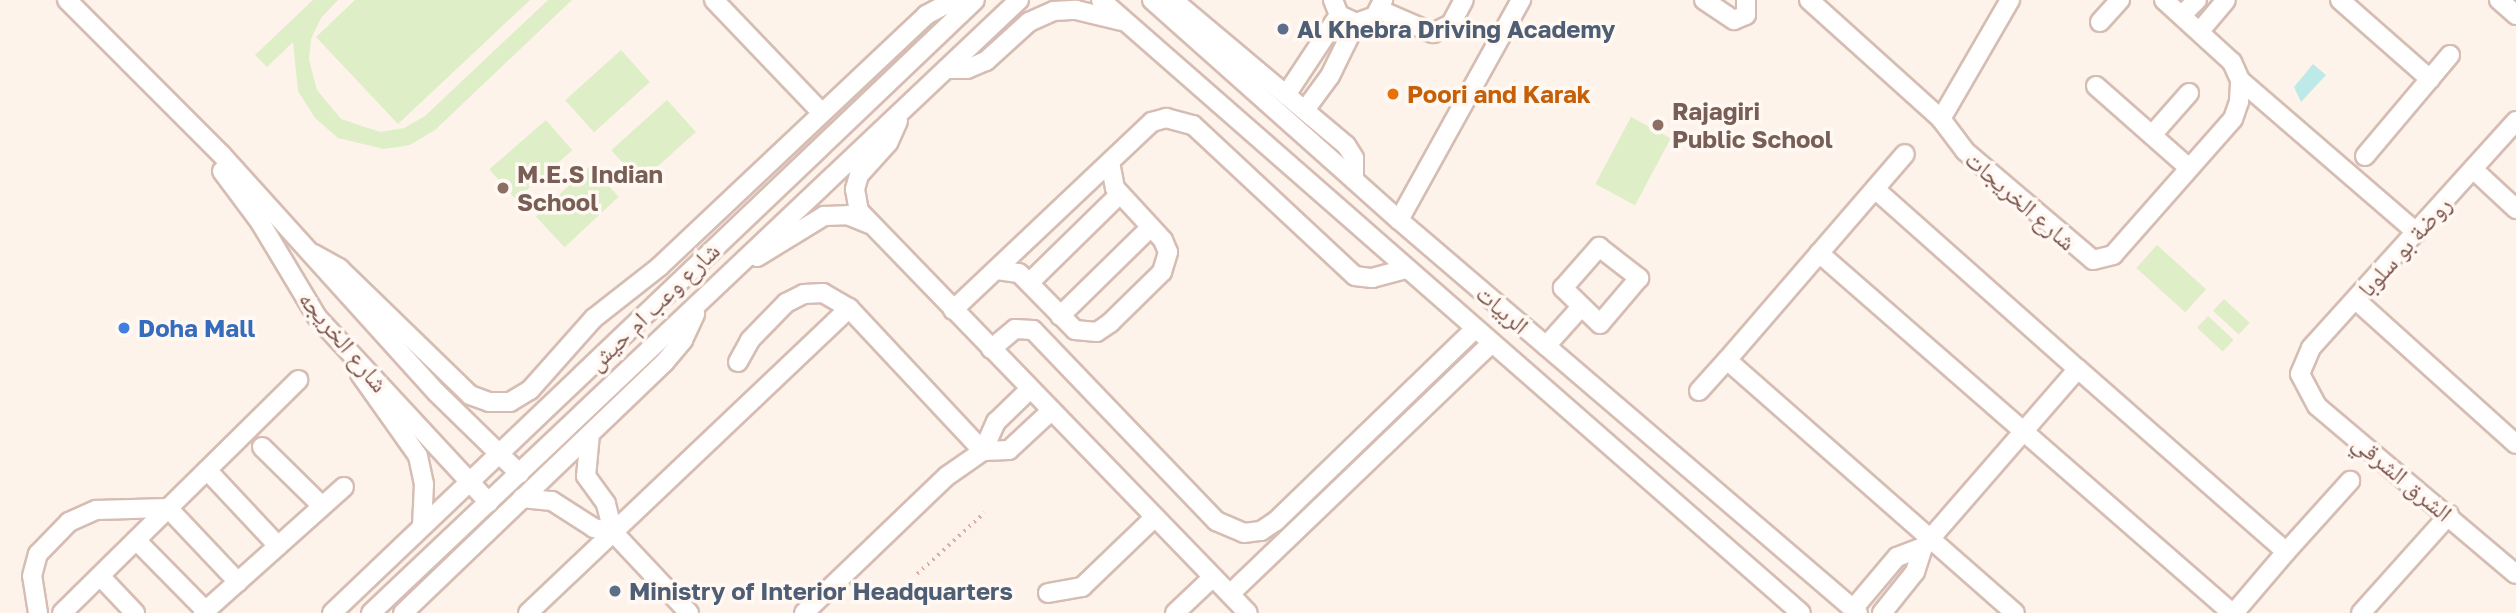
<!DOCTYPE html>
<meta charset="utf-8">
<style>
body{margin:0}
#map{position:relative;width:2516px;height:613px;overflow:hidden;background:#fef3eb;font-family:"Golos Text","Noto Naskh Arabic",sans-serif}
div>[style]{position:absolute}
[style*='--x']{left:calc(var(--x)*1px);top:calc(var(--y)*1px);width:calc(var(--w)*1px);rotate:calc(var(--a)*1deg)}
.green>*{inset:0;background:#deeec7;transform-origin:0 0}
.water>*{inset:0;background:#bdeae8}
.path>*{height:3.5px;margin-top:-1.75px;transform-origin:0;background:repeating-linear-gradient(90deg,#dcaea2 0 2px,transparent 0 7px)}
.roads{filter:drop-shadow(2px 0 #d6bdb3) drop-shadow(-2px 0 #d6bdb3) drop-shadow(0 2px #d6bdb3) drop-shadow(0 -2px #d6bdb3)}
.minor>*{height:18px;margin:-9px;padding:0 9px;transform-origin:9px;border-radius:9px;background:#fff}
.dots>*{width:19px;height:19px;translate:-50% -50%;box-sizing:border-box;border:4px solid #fff8f3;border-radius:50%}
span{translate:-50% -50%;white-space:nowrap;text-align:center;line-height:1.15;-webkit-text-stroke:7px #fff8f3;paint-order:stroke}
.service-label{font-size:24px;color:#4e5e75;font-weight:700}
.left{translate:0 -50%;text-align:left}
.food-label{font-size:24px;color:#c56008;font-weight:700}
.education-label{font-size:24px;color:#785e54;font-weight:700}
.street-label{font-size:24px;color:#7c534a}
.shop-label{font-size:24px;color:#366cbe;font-weight:700}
</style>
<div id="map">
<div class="green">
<div style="clip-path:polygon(313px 0,338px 0,321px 18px,311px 39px,309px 60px,317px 90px,341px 119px,380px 132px,404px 128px,425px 116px,548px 0,572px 0,435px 130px,410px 145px,384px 149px,338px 138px,315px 118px,298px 91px,293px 42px,267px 67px,255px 55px)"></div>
<div style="clip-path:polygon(355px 0,530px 0,398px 124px,316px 37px)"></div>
<div style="left:621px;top:50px;width:43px;height:75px;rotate:48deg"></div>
<div style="left:667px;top:100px;width:43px;height:75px;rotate:48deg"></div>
<div style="left:1631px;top:117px;width:45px;height:76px;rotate:28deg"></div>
<div style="left:546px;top:120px;width:40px;height:75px;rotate:49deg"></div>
<div style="left:590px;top:166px;width:42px;height:74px;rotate:47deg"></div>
<div style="left:2157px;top:245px;width:66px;height:31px;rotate:42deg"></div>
<div style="left:2224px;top:299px;width:35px;height:16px;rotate:43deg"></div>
<div style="left:2208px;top:316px;width:35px;height:16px;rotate:43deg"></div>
</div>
<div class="water">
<div style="clip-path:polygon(2313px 64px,2326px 75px,2301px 102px,2294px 87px)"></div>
</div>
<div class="path">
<div style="--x:917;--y:574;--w:91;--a:-42.3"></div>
</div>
<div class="roads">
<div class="minor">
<div style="--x:67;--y:0;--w:218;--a:45"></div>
<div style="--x:221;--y:154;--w:321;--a:47.9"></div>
<div style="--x:436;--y:392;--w:117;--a:44.3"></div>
<div style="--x:714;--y:0;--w:156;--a:46.3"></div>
<div style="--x:1101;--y:0;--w:930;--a:41.21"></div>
<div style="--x:1152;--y:0;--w:331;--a:41.7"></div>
<div style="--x:1399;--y:220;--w:604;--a:40.57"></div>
<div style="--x:1173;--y:0;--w:226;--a:40"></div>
<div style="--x:1346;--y:145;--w:15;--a:58"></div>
<div style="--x:1354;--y:158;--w:22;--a:90"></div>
<div style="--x:1333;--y:0;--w:16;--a:68"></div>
<div style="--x:1339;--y:15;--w:19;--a:25"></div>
<div style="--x:1356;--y:23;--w:20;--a:-20"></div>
<div style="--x:1375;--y:16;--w:18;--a:-63"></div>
<div style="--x:1704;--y:0;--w:36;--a:34"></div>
<div style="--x:1734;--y:20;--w:13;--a:-23"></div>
<div style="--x:1746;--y:15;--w:15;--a:-90"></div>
<div style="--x:1809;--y:0;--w:178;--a:42"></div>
<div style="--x:1941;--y:119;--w:40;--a:53"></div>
<div style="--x:1965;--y:151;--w:168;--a:40.4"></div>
<div style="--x:2093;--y:260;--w:21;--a:-14"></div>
<div style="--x:2113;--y:255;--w:181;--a:-48.6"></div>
<div style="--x:2233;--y:119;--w:18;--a:-71"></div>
<div style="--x:2239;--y:102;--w:22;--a:-87"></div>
<div style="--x:2164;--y:0;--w:92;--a:42.4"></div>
<div style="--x:2232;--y:62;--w:20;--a:66"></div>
<div style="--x:2240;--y:80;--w:233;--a:40.8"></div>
<div style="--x:2340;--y:0;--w:120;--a:41.3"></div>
<div style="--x:2499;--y:0;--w:23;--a:41"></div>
<div style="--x:1380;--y:10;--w:58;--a:23.5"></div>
<div style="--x:1433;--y:33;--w:20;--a:-27"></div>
<div style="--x:1451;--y:24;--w:27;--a:-62"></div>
<div style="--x:2182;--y:15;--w:21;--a:-45"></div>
<div style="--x:2100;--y:22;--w:30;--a:-48"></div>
<div style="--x:2200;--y:31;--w:40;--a:-50"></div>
<div style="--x:946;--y:69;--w:21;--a:0"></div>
<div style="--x:967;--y:69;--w:21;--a:-23"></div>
<div style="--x:986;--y:61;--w:58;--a:-42.2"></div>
<div style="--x:1029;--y:22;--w:27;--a:-24"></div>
<div style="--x:1054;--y:11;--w:22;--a:-3"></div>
<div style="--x:1076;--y:10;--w:47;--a:13.4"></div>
<div style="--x:2096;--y:86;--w:124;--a:41.4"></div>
<div style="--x:1286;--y:95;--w:96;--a:-56.5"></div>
<div style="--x:1305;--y:110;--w:42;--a:-53.7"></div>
<div style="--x:1330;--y:76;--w:59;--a:-63.9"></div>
<div style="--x:1941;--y:119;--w:138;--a:-59.9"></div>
<div style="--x:898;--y:121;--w:24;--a:114"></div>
<div style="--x:888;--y:143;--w:43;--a:132.2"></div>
<div style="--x:859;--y:175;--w:15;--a:106"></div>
<div style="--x:855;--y:189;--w:22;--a:80"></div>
<div style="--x:859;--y:211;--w:559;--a:45.94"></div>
<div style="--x:2516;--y:121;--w:306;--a:132.1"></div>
<div style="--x:2311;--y:348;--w:28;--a:113"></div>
<div style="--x:2300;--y:374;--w:36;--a:62"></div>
<div style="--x:2317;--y:406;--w:260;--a:40.2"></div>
<div style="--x:2152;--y:135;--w:56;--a:-48.6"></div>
<div style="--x:2365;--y:156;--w:132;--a:-49.9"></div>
<div style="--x:2473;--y:169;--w:59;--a:42.9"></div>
<div style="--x:222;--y:171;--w:64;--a:53.3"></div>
<div style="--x:260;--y:222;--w:111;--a:59"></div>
<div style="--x:317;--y:317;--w:253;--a:47.2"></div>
<div style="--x:1875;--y:189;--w:271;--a:41.6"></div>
<div style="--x:1399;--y:220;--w:252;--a:-61"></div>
<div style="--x:1599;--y:247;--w:51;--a:37.8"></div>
<div style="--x:1639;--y:278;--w:60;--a:130.3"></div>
<div style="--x:1600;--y:324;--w:52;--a:-135.8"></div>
<div style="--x:1563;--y:288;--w:55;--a:-48.7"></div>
<div style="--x:1819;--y:253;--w:548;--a:41.08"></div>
<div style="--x:314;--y:254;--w:29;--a:29"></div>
<div style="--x:339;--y:268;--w:182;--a:44.1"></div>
<div style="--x:470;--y:395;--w:20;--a:20"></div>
<div style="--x:489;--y:402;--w:21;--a:0"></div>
<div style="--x:510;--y:402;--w:23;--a:-31"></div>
<div style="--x:530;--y:390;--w:96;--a:-48.4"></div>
<div style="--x:594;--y:318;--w:83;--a:-38.1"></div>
<div style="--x:659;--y:267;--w:367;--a:-43.3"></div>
<div style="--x:926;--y:15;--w:21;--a:-28"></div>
<div style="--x:945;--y:5;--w:26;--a:-11"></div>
<div style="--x:757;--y:257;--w:79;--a:-31.5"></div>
<div style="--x:824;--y:216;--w:23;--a:-2"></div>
<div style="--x:847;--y:215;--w:24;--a:22"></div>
<div style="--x:997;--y:270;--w:22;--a:8"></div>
<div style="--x:1019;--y:273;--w:80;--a:45.5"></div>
<div style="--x:1075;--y:330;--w:22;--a:5"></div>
<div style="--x:1097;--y:332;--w:16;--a:-35"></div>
<div style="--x:1110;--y:323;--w:73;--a:-44.4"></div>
<div style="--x:1162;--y:272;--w:21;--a:-73"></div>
<div style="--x:1168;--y:252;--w:13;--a:-113"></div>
<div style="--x:1163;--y:240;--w:71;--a:-132.7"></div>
<div style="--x:1115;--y:188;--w:26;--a:-101"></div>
<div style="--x:1029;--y:283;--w:127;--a:-44.4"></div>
<div style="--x:2356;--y:300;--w:215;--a:42"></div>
<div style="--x:953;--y:310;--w:274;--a:-43.4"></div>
<div style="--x:1152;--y:122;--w:15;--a:-16"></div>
<div style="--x:1166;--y:118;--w:28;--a:15"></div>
<div style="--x:1193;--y:125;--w:221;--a:43"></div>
<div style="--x:1355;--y:276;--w:17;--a:7"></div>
<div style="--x:1372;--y:278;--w:34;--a:-15"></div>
<div style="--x:1060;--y:316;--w:127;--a:-44.4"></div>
<div style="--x:1546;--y:346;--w:52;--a:-48.1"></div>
<div style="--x:991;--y:349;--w:31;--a:-40"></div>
<div style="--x:1015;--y:329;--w:18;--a:3"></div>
<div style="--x:1033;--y:330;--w:265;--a:46.2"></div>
<div style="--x:1216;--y:521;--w:30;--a:23"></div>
<div style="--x:1244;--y:533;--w:17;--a:-7"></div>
<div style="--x:1261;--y:531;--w:18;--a:-34"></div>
<div style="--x:1276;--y:521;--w:277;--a:-44"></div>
<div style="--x:1727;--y:360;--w:272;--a:-49.2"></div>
<div style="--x:738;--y:362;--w:25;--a:-61"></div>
<div style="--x:750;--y:340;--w:52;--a:-45.8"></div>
<div style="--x:786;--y:303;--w:20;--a:-27"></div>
<div style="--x:804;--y:294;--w:19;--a:-3"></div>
<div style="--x:823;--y:293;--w:30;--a:30"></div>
<div style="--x:849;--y:308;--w:196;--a:46.9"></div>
<div style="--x:983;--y:451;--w:26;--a:-2"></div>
<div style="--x:1009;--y:450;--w:57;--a:-42.9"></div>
<div style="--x:360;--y:374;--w:100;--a:54.7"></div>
<div style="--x:418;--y:456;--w:29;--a:78"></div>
<div style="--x:424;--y:484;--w:42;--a:92.7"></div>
<div style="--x:1699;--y:391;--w:42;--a:-47.9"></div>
<div style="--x:1727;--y:360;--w:383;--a:41.3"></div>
<div style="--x:590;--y:434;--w:42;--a:95.4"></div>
<div style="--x:586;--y:476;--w:34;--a:54"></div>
<div style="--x:606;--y:504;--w:29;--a:76"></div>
<div style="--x:262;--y:447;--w:84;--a:44.5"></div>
<div style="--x:207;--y:470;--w:104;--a:46.9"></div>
<div style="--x:522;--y:498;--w:30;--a:6"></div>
<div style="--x:552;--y:501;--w:50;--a:32.7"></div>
<div style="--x:594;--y:528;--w:19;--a:12"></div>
<div style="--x:613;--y:532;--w:111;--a:46.8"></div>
<div style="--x:136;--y:540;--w:100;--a:45.4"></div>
<div style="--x:100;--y:576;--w:51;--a:46.6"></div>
<div style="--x:1048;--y:593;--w:35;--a:-10"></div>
<div style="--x:1082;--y:587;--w:101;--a:-43.8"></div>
<div style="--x:1230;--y:594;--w:360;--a:-43.8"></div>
<div style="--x:1853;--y:609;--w:68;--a:-49.8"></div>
<div style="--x:1897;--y:557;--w:28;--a:-21"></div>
<div style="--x:1923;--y:547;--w:236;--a:-49"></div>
<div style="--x:2078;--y:369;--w:277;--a:41.3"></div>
<div style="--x:2286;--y:552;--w:96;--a:-48"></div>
<div style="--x:38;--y:613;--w:37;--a:-99"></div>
<div style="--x:32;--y:576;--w:23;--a:-75"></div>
<div style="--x:38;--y:554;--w:45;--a:-45.9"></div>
<div style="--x:69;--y:522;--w:30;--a:-24"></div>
<div style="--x:96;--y:510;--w:72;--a:-1.6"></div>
<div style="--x:168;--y:508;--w:102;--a:46.6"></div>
<div style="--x:62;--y:613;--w:332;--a:-44.6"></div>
<div style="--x:203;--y:613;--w:189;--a:-41.8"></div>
<div style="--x:332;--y:613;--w:888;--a:-43.63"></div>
<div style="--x:371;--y:613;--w:892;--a:-43.41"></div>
<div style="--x:403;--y:613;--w:361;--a:-43.8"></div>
<div style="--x:664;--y:363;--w:30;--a:-50"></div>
<div style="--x:683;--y:340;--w:29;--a:-65"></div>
<div style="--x:528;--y:613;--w:443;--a:-43.5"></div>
<div style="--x:804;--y:613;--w:198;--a:-43.8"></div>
<div style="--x:947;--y:476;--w:44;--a:-34.8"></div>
<div style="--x:983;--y:451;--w:32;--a:-66"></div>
<div style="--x:996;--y:422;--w:47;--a:-44.1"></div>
<div style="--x:1175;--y:613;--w:52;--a:-43.5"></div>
<div style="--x:1882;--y:613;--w:53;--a:-51.2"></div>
<div style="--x:1915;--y:572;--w:26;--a:-72"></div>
<div style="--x:2234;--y:613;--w:80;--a:-49.6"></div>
<div style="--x:2361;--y:613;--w:132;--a:-48.1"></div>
</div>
</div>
<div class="dots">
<div style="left:1283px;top:29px;background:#5c6f8a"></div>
<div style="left:1393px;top:94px;background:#e8710a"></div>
<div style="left:1658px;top:125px;background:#8d6e63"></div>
<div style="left:503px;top:188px;background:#8d6e63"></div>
<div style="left:124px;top:328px;background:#3f7fe0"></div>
<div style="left:615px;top:591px;background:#5c6f8a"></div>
</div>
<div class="service-label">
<span class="left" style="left:1297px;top:29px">Al Khebra Driving Academy</span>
<span class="left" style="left:629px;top:591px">Ministry of Interior Headquarters</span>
</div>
<div class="food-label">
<span class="left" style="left:1407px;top:94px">Poori and Karak</span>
</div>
<div class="education-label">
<span class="left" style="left:1672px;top:125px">Rajagiri<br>Public School</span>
<span class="left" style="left:517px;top:188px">M.E.S Indian<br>School</span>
</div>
<div class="street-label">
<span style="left:2021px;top:200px;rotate:41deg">شارع الخريجات</span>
<span style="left:2404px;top:246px;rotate:-48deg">روضة بو سلوبا</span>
<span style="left:653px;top:306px;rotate:-44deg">شارع وعب ام حيش</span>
<span style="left:1503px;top:309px;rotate:41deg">الربيات</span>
<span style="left:344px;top:341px;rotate:50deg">شارع الخريجه</span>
<span style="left:2403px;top:477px;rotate:40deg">الشرق الشرقي</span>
</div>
<div class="shop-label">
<span class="left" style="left:138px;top:328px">Doha Mall</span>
</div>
</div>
